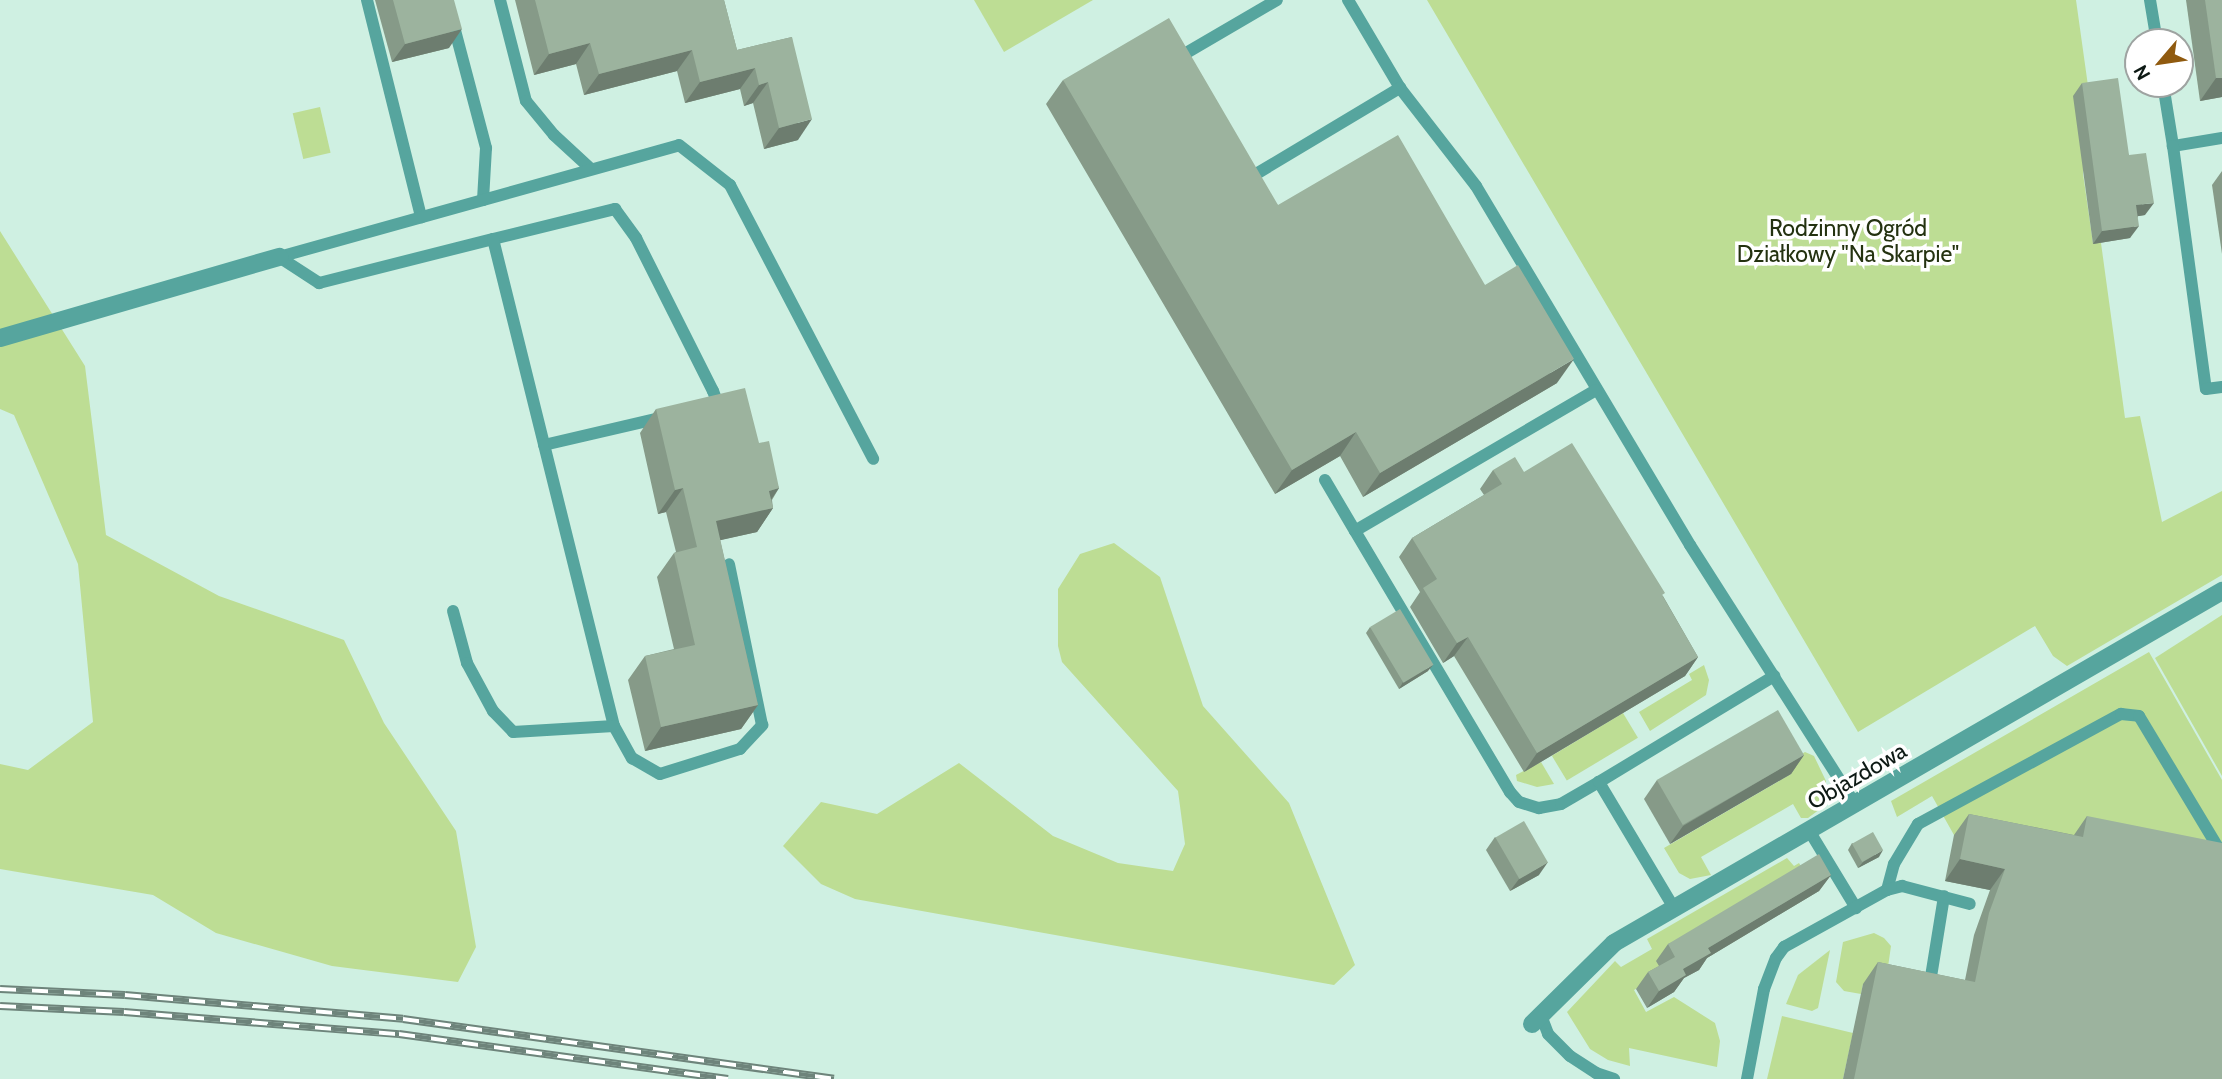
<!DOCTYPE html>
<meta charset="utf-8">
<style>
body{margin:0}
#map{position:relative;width:2222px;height:1079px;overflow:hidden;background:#cff0e2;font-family:Cabin,sans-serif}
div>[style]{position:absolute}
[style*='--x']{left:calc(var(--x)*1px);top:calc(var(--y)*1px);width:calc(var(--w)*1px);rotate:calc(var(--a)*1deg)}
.green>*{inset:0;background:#bddd94;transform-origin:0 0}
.lane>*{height:12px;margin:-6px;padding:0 6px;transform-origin:6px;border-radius:6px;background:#56a59e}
.street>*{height:18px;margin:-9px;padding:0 9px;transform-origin:9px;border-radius:9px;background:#56a59e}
.rail>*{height:8px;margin-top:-4px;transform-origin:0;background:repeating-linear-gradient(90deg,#fff 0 16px,#6e847b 0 32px);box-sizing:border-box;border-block:2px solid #6e847b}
.wall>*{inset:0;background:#869a88}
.shaded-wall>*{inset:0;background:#6d7d6f}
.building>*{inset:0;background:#9cb39e;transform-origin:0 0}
span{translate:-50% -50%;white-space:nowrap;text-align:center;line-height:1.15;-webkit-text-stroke:7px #fff;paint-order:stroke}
.park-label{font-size:23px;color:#243210}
.street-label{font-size:23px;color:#0d1914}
.north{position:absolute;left:2124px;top:28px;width:70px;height:70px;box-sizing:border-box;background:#fff;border:2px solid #9ea3a1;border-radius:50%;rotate:241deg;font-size:19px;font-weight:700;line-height:28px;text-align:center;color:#0d1914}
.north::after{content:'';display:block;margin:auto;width:24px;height:32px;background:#905a0f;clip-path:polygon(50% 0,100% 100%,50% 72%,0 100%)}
</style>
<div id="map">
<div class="green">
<div style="clip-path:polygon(974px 0,1093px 0,1004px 52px)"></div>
<div style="clip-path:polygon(1427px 0,2076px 0,2089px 93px,2083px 174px,2093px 243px,2101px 243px,2125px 418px,2140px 416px,2162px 522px,2222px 491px,2222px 575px,2067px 666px,2053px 656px,2035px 626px,1858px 732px)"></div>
<div style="left:320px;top:107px;width:47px;height:28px;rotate:77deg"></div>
<div style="clip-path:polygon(0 231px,85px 366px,106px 535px,219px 596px,344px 640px,384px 723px,456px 831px,476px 947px,458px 982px,332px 966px,216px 933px,153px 895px,0 869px,0 764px,28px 770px,93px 722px,78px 564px,14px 415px,0 409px)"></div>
<div style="clip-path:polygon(1114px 543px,1160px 577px,1203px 706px,1289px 803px,1355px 965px,1334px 985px,855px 899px,821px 884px,783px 846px,821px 802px,877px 814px,959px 763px,1053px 836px,1118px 863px,1173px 871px,1185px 844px,1178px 791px,1062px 662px,1058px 646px,1058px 589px,1080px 554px)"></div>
<div style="clip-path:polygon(2222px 615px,2222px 776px,2155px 658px)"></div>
<div style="clip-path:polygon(2149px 652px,2222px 780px,2222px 854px,2048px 854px,1954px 835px,1932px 796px,1897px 817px,1891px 801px)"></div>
<div style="clip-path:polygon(1704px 665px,1709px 680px,1706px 695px,1650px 731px,1639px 712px,1692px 680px,1689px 674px)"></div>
<div style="left:1623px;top:713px;width:29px;height:83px;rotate:59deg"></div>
<div style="clip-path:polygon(1805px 752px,1814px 756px,1826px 781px,1826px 795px,1820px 809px,1808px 818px,1801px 818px,1793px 804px,1701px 857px,1711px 875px,1690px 879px,1679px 873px,1664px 848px,1791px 774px,1786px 764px)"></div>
<div style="clip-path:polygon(1541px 762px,1554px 784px,1537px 787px,1517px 781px,1516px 775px)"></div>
<div style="clip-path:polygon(1787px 858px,1794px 866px,1799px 863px,1805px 873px,1664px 973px,1634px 990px,1646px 1012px,1674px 997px,1715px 1023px,1720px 1041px,1717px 1067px,1629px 1048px,1630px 1066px,1608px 1060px,1590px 1049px,1567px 1012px,1615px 961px,1621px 967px,1652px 949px,1647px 939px)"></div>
<div style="clip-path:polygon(1874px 933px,1884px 938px,1891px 946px,1885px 988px,1863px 984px,1861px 994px,1844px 991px,1836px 982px,1843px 942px)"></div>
<div style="clip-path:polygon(1830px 950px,1818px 1008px,1812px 1011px,1786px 1004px,1798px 975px)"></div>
<div style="clip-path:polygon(1782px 1016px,1853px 1033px,1843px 1079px,1767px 1079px)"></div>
</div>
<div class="lane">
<div style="--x:367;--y:0;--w:224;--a:76"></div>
<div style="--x:447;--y:0;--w:153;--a:75.2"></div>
<div style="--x:486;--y:148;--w:52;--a:93.3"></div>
<div style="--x:500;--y:0;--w:104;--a:75.6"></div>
<div style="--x:526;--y:101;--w:44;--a:50.5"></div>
<div style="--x:554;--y:135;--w:50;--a:42.6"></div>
<div style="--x:1348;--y:0;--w:102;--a:59.4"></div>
<div style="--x:1400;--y:88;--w:124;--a:52.2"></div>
<div style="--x:1476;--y:186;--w:418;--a:59.2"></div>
<div style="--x:1690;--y:545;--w:309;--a:57.5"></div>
<div style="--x:2150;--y:0;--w:43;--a:80.5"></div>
<div style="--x:1186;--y:63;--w:9;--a:-126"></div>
<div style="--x:1181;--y:56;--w:111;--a:-30.3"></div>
<div style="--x:2163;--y:84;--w:63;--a:80.8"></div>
<div style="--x:2222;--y:138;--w:50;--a:170.7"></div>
<div style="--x:2173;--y:146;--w:245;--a:82.3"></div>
<div style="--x:2206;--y:389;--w:16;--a:-7"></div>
<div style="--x:1249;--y:173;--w:4;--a:63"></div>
<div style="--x:1251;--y:177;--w:174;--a:-30.9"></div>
<div style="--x:493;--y:239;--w:126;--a:-13.8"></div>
<div style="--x:615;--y:209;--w:36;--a:54"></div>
<div style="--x:636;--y:238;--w:171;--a:63.3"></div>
<div style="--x:713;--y:391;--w:14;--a:69"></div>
<div style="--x:718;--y:404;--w:6;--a:162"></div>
<div style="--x:279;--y:257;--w:48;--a:33"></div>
<div style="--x:319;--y:283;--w:179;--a:-14.2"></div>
<div style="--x:493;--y:239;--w:502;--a:76.05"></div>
<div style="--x:614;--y:726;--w:37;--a:61"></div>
<div style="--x:632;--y:758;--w:32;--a:30"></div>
<div style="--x:660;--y:774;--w:84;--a:-17.4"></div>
<div style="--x:740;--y:749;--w:33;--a:-47"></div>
<div style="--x:762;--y:725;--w:164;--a:-101.6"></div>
<div style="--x:279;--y:257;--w:415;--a:-15.6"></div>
<div style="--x:679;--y:145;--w:65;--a:38.1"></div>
<div style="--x:730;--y:185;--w:309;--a:62.4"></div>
<div style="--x:1596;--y:390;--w:279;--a:149.7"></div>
<div style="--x:1355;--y:531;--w:304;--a:59.3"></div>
<div style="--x:1510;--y:792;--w:13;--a:48"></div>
<div style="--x:1519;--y:802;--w:21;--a:17"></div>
<div style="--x:1539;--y:808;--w:22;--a:-10"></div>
<div style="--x:1561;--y:804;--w:44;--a:-30.1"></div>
<div style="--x:544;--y:445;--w:123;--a:-13.1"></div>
<div style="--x:1325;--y:480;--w:59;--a:59.5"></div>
<div style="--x:453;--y:611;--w:54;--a:74.9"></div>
<div style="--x:467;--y:663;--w:55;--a:61.6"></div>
<div style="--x:493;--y:711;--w:29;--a:46"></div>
<div style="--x:513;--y:732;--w:101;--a:-3.4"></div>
<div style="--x:1810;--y:832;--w:89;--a:58.8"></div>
<div style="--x:1887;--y:890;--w:27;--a:-75"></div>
<div style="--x:1894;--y:864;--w:47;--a:-59"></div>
<div style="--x:1918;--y:824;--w:231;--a:-28.5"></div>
<div style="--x:2121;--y:714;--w:18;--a:6"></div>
<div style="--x:2139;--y:716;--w:161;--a:59"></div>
<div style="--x:1674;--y:908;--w:147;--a:-120.8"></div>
<div style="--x:1599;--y:782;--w:205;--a:-31.2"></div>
<div style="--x:1929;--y:989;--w:94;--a:-80.8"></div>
<div style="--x:1542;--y:1018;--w:17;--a:69"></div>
<div style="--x:1548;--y:1034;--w:31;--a:45"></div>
<div style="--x:1570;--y:1056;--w:31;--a:33"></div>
<div style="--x:1596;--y:1073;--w:19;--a:18"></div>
<div style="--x:1747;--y:1079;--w:92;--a:-79.3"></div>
<div style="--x:1764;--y:989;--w:33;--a:-69"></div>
<div style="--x:1776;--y:958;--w:14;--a:-54"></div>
<div style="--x:1784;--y:947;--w:118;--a:-29"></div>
<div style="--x:1887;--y:890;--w:16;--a:-15"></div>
<div style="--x:1902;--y:886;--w:70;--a:14.8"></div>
</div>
<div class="street">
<div style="--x:0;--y:338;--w:291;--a:-16.2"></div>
<div style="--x:1532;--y:1024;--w:115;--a:-44.6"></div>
<div style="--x:1614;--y:943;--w:703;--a:-30.07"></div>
</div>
<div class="rail">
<div style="--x:0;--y:989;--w:125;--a:2.7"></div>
<div style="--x:125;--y:995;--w:279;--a:4.9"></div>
<div style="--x:403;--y:1019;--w:435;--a:7.9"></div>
<div style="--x:0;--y:1006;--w:124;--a:2.8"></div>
<div style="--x:124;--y:1012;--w:276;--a:4.6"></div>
<div style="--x:399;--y:1034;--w:332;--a:7.8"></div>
</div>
<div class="wall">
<div style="clip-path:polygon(375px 0,454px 0,449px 48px,392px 62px)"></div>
<div style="clip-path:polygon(515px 0,724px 0,737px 50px,792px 37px,798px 140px,764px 149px,753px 103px,744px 106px,740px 89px,685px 103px,677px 71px,584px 95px,576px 64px,534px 75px)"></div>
<div style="clip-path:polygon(2186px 0,2222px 0,2222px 97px,2200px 101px)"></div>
<div style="clip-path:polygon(1063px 80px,1278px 205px,1485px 285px,1557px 383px,1363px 497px,1340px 456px,1275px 494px,1046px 104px)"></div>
<div style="clip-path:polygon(2082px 83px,2129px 155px,2145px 215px,2138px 216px,2130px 238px,2093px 244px,2073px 96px)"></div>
<div style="clip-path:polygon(2222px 171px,2222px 254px,2212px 185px)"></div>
<div style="clip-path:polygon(656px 409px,759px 443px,779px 488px,772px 500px,773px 508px,757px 532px,720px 540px,758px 705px,741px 729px,645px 751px,628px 680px,645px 656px,674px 649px,657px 577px,674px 553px,676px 552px,666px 512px,658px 514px,640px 433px)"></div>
<div style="clip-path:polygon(1493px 470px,1524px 472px,1663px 596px,1698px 657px,1685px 676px,1524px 772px,1454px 656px,1443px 663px,1410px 607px,1420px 592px,1399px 557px,1412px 538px,1484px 495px,1480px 489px)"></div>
<div style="clip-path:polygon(1370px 627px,1428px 671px,1399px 689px,1366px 633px)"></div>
<div style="clip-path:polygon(1804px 755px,1791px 774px,1670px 844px,1644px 799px,1657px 780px)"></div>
<div style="clip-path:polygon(1969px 814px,2074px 835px,2087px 816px,2222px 1079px,1843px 1079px,1863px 984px,1878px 962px,1965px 980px,1974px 935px,1990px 890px,1945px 881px,1954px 835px)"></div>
<div style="clip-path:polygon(1495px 837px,1539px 875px,1510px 891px,1486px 850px)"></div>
<div style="clip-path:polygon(1852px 843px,1879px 857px,1858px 868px,1848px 850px)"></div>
<div style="clip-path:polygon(1831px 875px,1819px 891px,1707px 958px,1699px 970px,1684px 978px,1674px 992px,1647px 1008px,1636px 989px,1648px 972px,1659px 966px,1656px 961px,1668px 944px)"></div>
</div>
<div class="shaded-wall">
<div style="clip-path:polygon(462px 29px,449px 48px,392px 62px,405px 44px)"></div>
<div style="clip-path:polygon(590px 43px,576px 64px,534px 75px,549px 54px)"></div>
<div style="clip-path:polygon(692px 50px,677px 71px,584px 95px,599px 74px)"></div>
<div style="clip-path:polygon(755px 68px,740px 89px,685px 103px,700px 82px)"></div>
<div style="clip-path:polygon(2216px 78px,2222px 78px,2222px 97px,2200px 101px)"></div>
<div style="clip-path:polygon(768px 82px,753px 103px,744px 106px,759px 85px)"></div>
<div style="clip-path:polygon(812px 119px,798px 140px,764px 149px,779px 128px)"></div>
<div style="clip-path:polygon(2154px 203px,2145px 215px,2127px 218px,2136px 205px)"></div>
<div style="clip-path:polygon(2139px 226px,2130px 238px,2093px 244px,2102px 231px)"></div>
<div style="clip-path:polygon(1574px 359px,1557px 383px,1363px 497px,1380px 473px)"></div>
<div style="clip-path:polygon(1356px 432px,1340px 456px,1275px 494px,1292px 470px)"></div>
<div style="clip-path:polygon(683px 488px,666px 512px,658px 514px,675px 490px)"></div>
<div style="clip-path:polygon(779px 488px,764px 510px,773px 508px,757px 532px,699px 545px,716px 521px,769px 491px)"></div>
<div style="clip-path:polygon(1468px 637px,1454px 656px,1443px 663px,1457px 643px)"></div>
<div style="clip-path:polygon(1698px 657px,1685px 676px,1524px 772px,1537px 753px)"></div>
<div style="clip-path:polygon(1433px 665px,1428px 671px,1399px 689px,1403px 682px)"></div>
<div style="clip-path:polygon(758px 705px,741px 729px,645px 751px,661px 727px)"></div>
<div style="clip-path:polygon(1804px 755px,1791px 774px,1670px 844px,1683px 826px)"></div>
<div style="clip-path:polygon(1883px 850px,1879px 857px,1858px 868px,1863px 862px)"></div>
<div style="clip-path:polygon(1960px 859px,2005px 869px,1990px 890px,1945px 881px)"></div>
<div style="clip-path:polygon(1548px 862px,1539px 875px,1510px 891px,1519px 879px)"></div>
<div style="clip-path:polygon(1831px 875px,1819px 891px,1707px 958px,1699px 970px,1684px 978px,1674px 992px,1647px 1008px,1659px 991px,1683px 969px,1708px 948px)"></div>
</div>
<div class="building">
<div style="clip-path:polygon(393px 0,454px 0,462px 29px,405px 44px)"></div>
<div style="clip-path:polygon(535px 0,724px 0,737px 50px,792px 37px,812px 119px,779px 128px,768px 82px,759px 85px,755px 68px,700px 82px,692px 50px,599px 74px,590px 43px,549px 54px)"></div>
<div style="clip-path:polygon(2205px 0,2222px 0,2222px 78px,2216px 78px)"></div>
<div style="clip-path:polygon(1169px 18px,1278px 205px,1398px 135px,1485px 285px,1518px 265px,1574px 359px,1380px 473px,1356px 432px,1292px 470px,1063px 80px)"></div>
<div style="clip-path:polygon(2118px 78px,2129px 155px,2146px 153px,2154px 203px,2136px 205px,2139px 226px,2102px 231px,2082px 83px)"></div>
<div style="clip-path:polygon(745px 388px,759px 443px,769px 441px,779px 488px,769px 491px,773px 508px,716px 521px,758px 705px,661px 727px,645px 656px,695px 645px,674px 553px,697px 547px,683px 488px,675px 490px,656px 409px)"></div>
<div style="clip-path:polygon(1572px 443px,1665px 593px,1662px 595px,1698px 657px,1537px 753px,1468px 637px,1457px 643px,1423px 588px,1437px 579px,1412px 538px,1502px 484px,1493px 470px,1515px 457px,1524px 472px)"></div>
<div style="left:1400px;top:609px;width:65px;height:35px;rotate:59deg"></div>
<div style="left:1778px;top:710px;width:52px;height:140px;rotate:60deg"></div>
<div style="clip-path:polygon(1969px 814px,2083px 837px,2087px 816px,2222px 843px,2222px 1079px,1854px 1079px,1878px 962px,1975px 982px,1989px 913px,2005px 869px,1960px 859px)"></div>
<div style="left:1524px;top:821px;width:48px;height:33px;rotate:60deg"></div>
<div style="left:1873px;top:832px;width:21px;height:24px;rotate:61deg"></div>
<div style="clip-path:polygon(1819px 854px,1831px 875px,1708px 948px,1711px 953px,1683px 969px,1686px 975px,1659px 991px,1648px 972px,1675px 957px,1668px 944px)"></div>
</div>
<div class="park-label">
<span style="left:1848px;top:241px">Rodzinny Ogród<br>Działkowy "Na Skarpie"</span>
</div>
<div class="street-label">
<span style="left:1857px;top:776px;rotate:-30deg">Objazdowa</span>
</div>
<div class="north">N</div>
</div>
